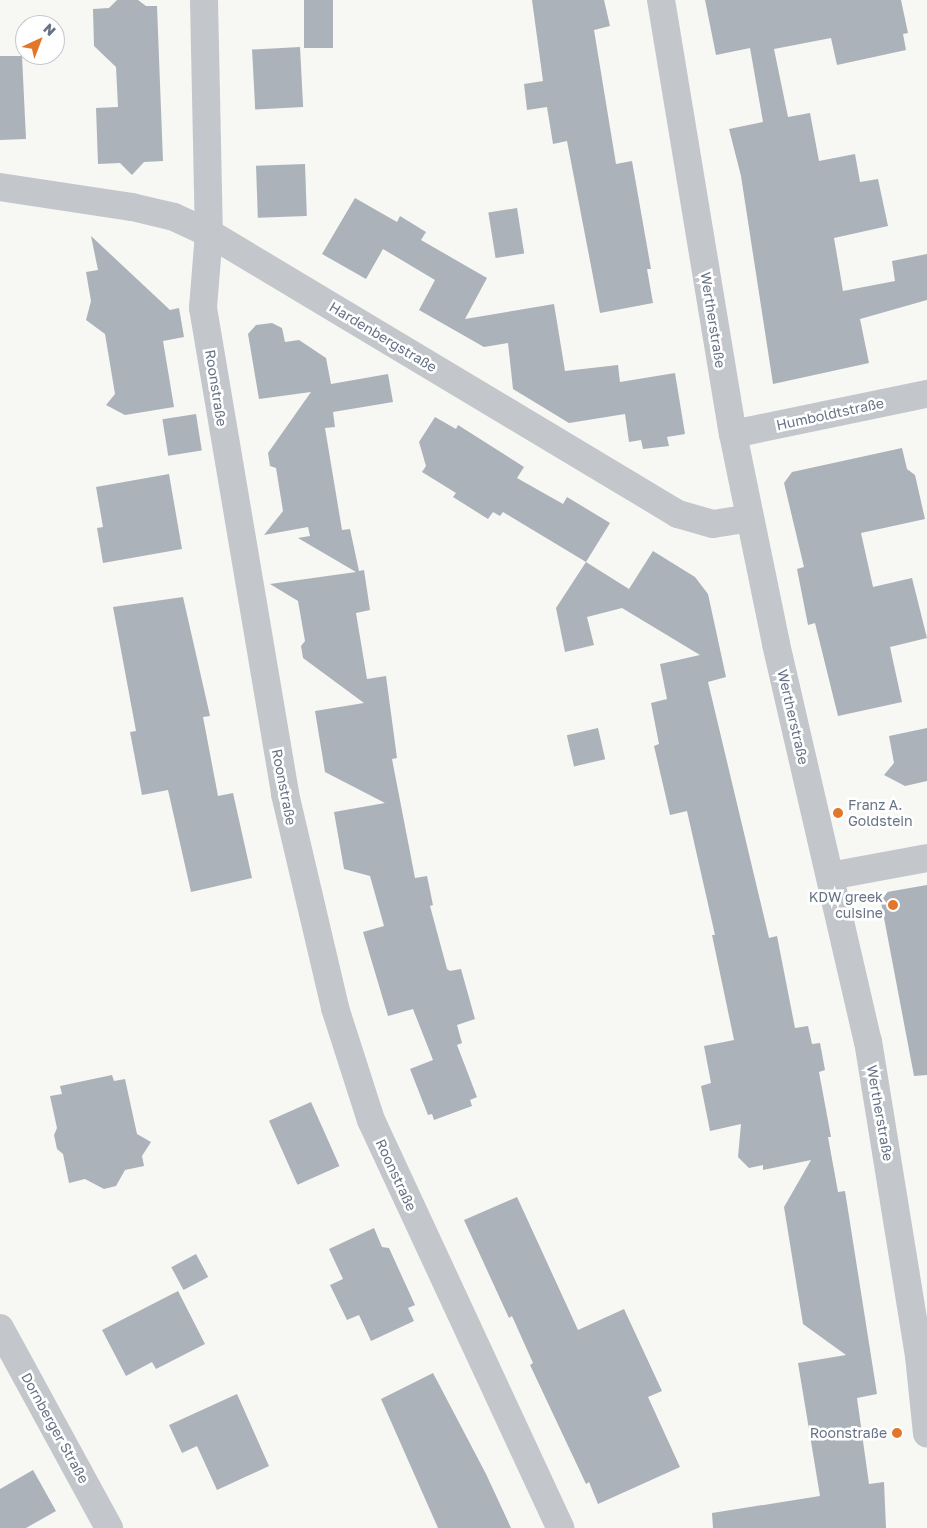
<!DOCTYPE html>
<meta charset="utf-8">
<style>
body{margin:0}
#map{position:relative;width:927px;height:1528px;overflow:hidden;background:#f7f7f4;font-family:"Golos Text",sans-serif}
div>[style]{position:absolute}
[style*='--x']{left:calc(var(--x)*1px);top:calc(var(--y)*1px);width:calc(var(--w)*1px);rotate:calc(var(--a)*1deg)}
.building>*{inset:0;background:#acb2b9;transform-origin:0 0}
.minor>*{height:28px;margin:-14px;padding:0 14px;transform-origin:14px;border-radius:14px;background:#c3c6ca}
.dots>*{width:14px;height:14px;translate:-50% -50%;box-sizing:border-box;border:2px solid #fff;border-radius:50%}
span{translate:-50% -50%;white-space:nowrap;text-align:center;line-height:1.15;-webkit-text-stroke:5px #fff;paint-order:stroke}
.street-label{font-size:14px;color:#677285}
.poi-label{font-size:14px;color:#677285}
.left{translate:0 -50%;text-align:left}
.right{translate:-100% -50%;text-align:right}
.north{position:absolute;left:15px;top:15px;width:50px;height:50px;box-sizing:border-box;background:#fff;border:1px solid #c2c7ce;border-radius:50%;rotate:43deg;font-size:14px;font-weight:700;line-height:20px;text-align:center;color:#677285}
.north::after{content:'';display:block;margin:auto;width:18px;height:22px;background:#e2772a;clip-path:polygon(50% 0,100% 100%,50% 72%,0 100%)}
</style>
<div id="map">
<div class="building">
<div style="clip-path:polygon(117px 0,138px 0,146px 6px,157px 6px,163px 161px,144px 162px,132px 175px,120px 163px,98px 164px,96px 108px,118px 107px,116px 67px,94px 46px,93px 9px,109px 8px)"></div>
<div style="left:304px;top:0;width:29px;height:48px"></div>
<div style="clip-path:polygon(532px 0,604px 0,610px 26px,594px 30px,616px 164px,632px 161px,651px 269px,647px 269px,653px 303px,600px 313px,567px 141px,553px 144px,547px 107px,527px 110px,524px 84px,543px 81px)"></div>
<div style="clip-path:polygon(705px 0,901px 0,908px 33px,903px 34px,906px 50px,837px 65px,831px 38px,774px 49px,788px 117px,810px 113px,819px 161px,855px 154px,860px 182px,878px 179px,888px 226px,834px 238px,843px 291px,895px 281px,892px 261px,927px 254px,927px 300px,860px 319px,869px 363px,773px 384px,741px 176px,729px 129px,763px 122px,750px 48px,716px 55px)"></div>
<div style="left:300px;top:47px;width:60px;height:48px;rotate:87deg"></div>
<div style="clip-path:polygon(0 56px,22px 56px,26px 139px,0 140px)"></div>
<div style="left:305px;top:164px;width:52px;height:49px;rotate:88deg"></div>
<div style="clip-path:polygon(355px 198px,397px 222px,400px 216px,426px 232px,421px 240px,487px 278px,465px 319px,554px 304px,565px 371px,618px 365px,620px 382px,675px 373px,685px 434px,667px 437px,669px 446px,643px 449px,641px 440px,629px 442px,625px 414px,569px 423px,513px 389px,508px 343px,484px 347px,419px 310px,435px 280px,383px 249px,366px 279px,322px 254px)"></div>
<div style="left:517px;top:208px;width:46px;height:29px;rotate:81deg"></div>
<div style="clip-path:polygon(91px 236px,170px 310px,179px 308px,184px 337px,163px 341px,174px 407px,125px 415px,106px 405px,115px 394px,105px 334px,86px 320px,91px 301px,86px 272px,98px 270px)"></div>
<div style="clip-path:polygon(272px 323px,282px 328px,285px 342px,299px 340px,326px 358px,331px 384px,388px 374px,393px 402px,333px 412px,335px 427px,325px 428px,342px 530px,350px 529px,359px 571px,364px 570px,370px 610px,356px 613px,367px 679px,386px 676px,397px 758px,392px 759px,415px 878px,427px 876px,433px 905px,430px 906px,447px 969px,450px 971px,461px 969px,475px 1019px,457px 1025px,462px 1043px,457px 1045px,477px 1097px,470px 1100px,472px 1106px,434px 1120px,432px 1114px,428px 1115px,410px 1069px,433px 1060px,413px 1009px,388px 1016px,363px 932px,384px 926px,370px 876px,344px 869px,334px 812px,385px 803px,325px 772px,315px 711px,364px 703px,303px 658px,301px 646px,305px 641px,298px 601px,270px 584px,356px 572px,298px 538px,310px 536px,308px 527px,264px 535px,283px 511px,276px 468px,270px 466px,268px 453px,311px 392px,259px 399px,248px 334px,256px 325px)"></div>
<div style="left:196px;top:414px;width:37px;height:34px;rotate:81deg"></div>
<div style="clip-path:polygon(435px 417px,456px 429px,458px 425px,524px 467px,517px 478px,563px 504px,567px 497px,610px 523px,586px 562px,503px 512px,500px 516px,493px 512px,488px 519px,453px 497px,456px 493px,422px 472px,426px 466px,419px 442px)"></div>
<div style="clip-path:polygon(902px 448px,907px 469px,915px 475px,925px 519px,861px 533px,873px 587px,912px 578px,927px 638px,890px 647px,902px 702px,838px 716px,815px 623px,808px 625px,797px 569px,804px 567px,784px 483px,792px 472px)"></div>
<div style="clip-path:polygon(169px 474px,182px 549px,103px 563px,97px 528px,103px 527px,96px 487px)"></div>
<div style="clip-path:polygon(653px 551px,695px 577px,708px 594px,726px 677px,708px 682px,769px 938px,777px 936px,795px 1028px,808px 1026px,812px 1044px,820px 1043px,825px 1070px,819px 1072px,831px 1137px,828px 1137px,838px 1192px,845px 1191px,877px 1394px,857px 1398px,869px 1484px,884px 1482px,886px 1528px,713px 1528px,712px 1513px,820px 1496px,798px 1363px,846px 1355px,803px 1324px,784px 1207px,811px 1160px,763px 1170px,763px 1165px,749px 1168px,738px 1157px,741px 1124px,710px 1131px,701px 1086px,711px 1083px,704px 1046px,734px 1040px,712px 935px,715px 935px,687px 811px,670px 815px,654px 746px,659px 744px,651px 703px,667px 699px,660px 664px,700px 655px,622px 608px,587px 617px,594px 645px,565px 652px,556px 608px,586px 562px,629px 589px)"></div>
<div style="clip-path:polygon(183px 597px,210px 716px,203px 717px,218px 796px,233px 793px,252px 878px,191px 892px,168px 790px,142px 795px,130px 732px,136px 731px,113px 607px)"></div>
<div style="left:598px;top:728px;width:32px;height:32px;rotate:77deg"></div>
<div style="clip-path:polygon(927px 728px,927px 781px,905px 786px,884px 775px,894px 763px,889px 736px)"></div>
<div style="clip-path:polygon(927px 885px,927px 1075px,914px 1076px,881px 902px,887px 892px)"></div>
<div style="clip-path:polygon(112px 1075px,114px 1081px,125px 1079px,137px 1134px,151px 1142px,142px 1156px,144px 1166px,125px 1170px,116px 1186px,104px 1189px,85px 1179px,69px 1183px,63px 1154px,57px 1149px,54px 1135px,57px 1128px,50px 1096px,62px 1094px,60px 1086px)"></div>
<div style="left:311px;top:1102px;width:70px;height:46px;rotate:66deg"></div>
<div style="clip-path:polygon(517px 1197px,578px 1330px,624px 1309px,662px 1391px,648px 1397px,680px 1467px,598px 1504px,589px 1482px,586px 1484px,530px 1365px,533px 1363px,512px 1316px,509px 1318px,464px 1220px)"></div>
<div style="clip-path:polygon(374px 1228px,382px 1247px,389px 1248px,415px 1305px,408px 1308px,414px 1321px,371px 1341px,359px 1315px,347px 1320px,330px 1285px,343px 1279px,329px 1249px)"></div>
<div style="left:196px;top:1254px;width:26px;height:28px;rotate:62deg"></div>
<div style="clip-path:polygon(178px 1291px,205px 1344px,156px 1369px,152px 1362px,126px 1376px,102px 1330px)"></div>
<div style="clip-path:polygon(433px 1373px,486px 1474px,511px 1528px,438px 1528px,381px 1399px)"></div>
<div style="clip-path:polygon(237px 1394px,269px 1466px,217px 1490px,197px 1446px,182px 1453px,169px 1425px)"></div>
<div style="clip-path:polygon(33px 1470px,56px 1511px,26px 1528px,0 1528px,0 1489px)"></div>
</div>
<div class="minor">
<div style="--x:204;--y:0;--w:233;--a:88.8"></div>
<div style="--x:209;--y:233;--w:75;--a:94.6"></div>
<div style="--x:203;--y:308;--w:493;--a:80.4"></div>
<div style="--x:285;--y:794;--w:220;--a:76.8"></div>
<div style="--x:335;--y:1008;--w:118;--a:72.2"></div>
<div style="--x:371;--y:1120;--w:450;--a:65.1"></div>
<div style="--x:661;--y:0;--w:440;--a:80.6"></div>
<div style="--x:733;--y:434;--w:214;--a:78.4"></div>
<div style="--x:776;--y:644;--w:408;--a:77"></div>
<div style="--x:868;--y:1041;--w:319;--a:80.8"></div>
<div style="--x:919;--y:1356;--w:78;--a:84.1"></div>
<div style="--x:0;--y:187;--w:134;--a:8.6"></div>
<div style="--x:132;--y:207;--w:43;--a:13.4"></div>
<div style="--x:174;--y:217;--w:38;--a:25"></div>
<div style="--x:209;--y:233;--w:547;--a:30.93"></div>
<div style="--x:678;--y:514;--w:36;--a:16"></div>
<div style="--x:713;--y:524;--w:37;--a:-9"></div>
<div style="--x:733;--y:434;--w:198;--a:-11.7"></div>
<div style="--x:830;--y:876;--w:99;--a:-10.5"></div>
<div style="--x:0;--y:1328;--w:228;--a:61.4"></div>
</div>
<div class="dots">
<div style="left:838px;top:813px;background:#e2772a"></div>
<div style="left:893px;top:905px;background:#e2772a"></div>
<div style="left:897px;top:1433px;background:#e2772a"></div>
</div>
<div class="street-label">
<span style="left:713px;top:320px;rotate:81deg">Wertherstraße</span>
<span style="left:383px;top:337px;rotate:31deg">Hardenbergstraße</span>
<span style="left:216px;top:388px;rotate:81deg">Roonstraße</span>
<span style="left:830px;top:414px;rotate:-12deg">Humboldtstraße</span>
<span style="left:793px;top:717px;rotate:77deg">Wertherstraße</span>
<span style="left:284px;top:787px;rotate:79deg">Roonstraße</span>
<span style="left:880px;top:1113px;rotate:80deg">Wertherstraße</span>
<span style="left:396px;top:1175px;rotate:65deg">Roonstraße</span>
<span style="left:55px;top:1428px;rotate:61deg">Dornberger Straße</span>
</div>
<div class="poi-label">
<span class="left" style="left:848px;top:813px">Franz A.<br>Goldstein</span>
<span class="right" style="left:883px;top:905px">KDW greek<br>cuisine</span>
<span class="right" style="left:887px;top:1433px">Roonstraße</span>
</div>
<div class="north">N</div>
</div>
